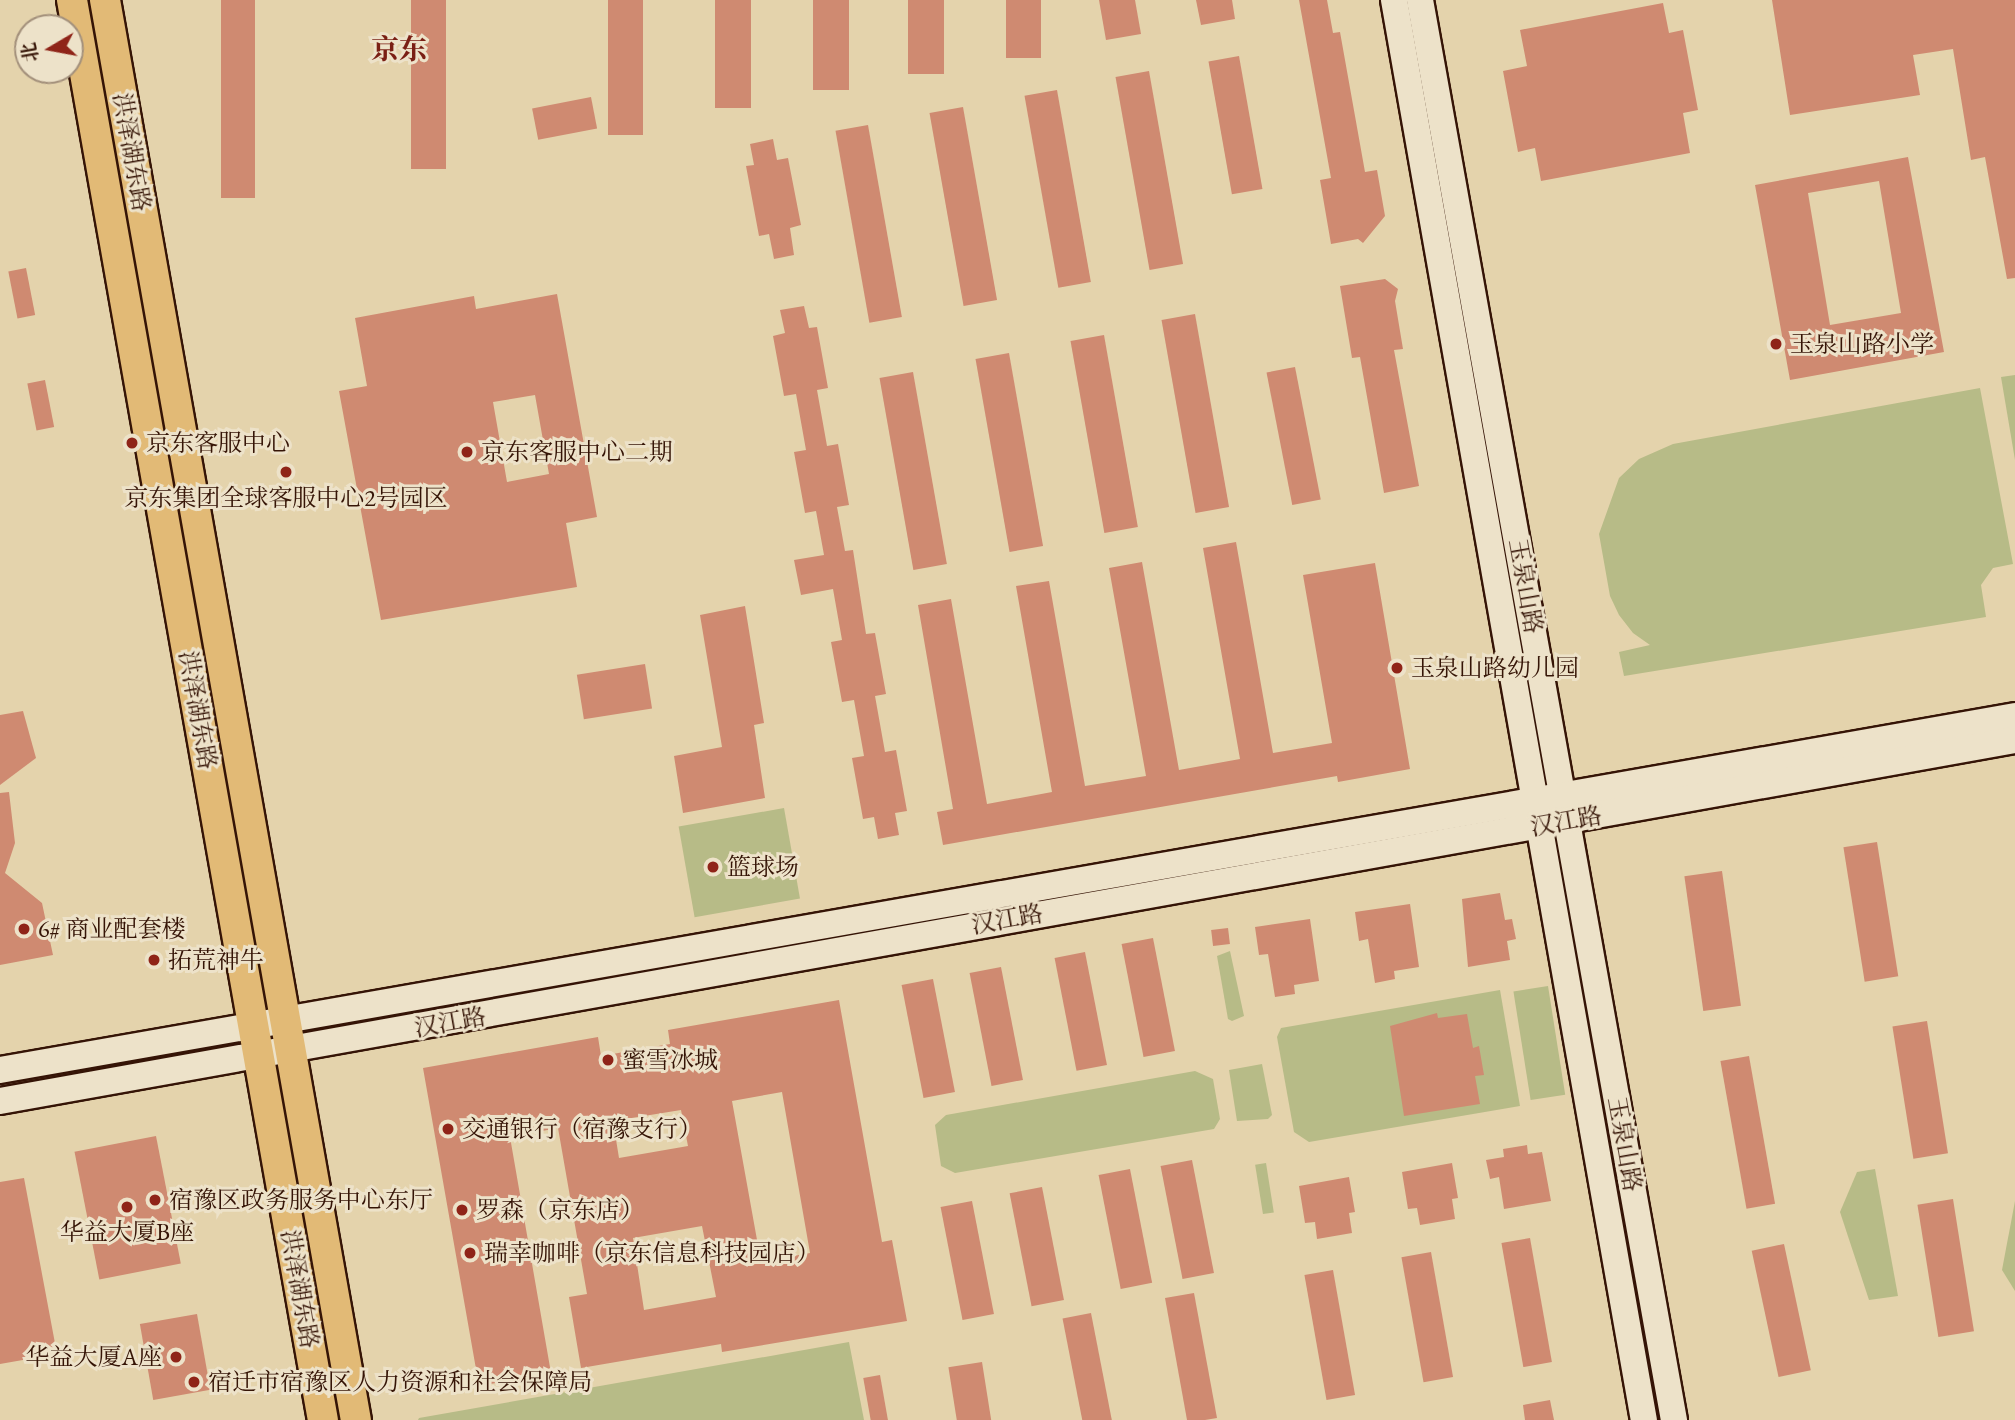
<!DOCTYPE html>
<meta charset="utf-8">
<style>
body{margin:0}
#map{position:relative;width:2015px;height:1420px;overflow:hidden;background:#e4d3ac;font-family:"EB Garamond","Noto Serif SC",serif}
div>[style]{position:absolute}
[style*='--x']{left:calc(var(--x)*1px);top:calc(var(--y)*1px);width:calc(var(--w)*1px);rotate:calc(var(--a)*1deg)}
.green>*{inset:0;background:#b7bb87;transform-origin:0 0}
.building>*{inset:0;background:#cf8a71;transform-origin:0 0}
.roads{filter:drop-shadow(2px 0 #351406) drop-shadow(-2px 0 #351406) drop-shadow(0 2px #351406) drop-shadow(0 -2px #351406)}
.secondary>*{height:26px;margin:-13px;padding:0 13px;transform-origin:13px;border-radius:13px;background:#ede2c9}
.primary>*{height:30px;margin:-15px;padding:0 15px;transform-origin:15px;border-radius:15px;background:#e2ba76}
.dots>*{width:19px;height:19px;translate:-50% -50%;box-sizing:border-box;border:4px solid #ede2c9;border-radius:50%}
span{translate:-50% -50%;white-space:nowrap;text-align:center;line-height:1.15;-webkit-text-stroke:6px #ede2c9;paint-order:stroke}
.street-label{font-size:24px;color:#351406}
.poi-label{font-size:24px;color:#351406}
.left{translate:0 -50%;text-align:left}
.right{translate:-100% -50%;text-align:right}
.quarter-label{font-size:28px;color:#7a1f14;font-weight:700}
.north{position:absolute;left:14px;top:14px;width:70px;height:70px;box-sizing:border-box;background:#ede2c9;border:2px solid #a3907b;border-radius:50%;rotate:260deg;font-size:19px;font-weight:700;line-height:28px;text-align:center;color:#351406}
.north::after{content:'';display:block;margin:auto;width:24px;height:32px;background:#8f2418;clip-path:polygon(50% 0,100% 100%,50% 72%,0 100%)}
</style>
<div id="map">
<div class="green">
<div style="clip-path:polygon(2015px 375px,2015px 460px,2001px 377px)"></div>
<div style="clip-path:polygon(1980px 388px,2013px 564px,1993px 568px,1981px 585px,1986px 617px,1624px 676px,1619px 652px,1650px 645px,1633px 633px,1619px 615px,1610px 596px,1599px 534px,1619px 478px,1639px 459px,1673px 444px)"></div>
<div style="left:784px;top:808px;width:92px;height:107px;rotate:80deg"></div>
<div style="clip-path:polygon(1230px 951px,1244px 1016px,1232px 1021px,1228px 1019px,1217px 956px)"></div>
<div style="left:1548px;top:986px;width:110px;height:35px;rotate:81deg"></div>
<div style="clip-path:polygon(1500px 990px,1520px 1106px,1309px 1142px,1294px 1132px,1277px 1037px,1281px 1028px)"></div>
<div style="clip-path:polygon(1262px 1064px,1272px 1115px,1268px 1119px,1237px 1121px,1229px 1070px)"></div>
<div style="clip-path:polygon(1195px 1071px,1213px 1079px,1220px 1119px,1214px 1129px,955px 1173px,941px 1166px,935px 1125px,946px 1115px)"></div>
<div style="left:1266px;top:1163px;width:50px;height:11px;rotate:81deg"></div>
<div style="clip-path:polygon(1875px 1169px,1898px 1296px,1869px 1300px,1840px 1212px,1857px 1172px)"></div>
<div style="clip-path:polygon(2015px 1201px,2015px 1291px,2002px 1270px)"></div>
<div style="clip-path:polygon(849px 1342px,864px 1420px,418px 1420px,419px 1418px)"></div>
</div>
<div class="building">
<div style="left:221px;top:0;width:34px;height:198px"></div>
<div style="left:411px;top:0;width:35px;height:169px"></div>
<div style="left:608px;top:0;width:35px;height:135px"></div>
<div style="left:715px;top:0;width:36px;height:108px"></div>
<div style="left:813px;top:0;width:36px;height:90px"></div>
<div style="left:908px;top:0;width:36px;height:74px"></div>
<div style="left:1006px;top:0;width:35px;height:58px"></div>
<div style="clip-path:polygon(1099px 0,1135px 0,1141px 34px,1106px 40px)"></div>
<div style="clip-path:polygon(1196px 0,1232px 0,1235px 19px,1201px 25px)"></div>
<div style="clip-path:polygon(1299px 0,1327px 0,1333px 33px,1340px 32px,1365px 172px,1377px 170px,1385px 216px,1363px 243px,1358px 239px,1331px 244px,1320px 180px,1331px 178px)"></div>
<div style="clip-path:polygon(1772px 0,2015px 0,2015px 278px,2007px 279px,1985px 157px,1971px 160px,1953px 49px,1913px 55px,1920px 95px,1790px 115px)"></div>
<div style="clip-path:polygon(1663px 3px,1669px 33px,1683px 30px,1698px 110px,1683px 113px,1690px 153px,1541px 181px,1535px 148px,1518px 152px,1503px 71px,1527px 66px,1520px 30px)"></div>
<div style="left:1239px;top:56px;width:135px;height:31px;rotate:80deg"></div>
<div style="left:1149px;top:71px;width:196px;height:34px;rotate:80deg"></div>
<div style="left:1057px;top:90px;width:195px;height:33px;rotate:80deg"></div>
<div style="left:591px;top:97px;width:32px;height:60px;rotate:79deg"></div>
<div style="left:963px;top:107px;width:196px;height:34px;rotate:80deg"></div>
<div style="left:868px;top:125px;width:195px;height:33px;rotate:80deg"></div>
<div style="clip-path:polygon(773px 139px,777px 160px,788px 158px,801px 225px,790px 228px,794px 255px,774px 259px,769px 234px,759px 236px,746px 166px,754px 165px,750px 144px)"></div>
<div style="clip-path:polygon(evenodd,1908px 157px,1944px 352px,1790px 380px,1755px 185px,1908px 157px,1879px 181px,1901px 313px,1830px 325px,1808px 193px,1879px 181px)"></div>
<div style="left:26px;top:268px;width:48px;height:18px;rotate:79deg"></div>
<div style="clip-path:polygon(1385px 279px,1398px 289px,1395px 301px,1403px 349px,1394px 350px,1419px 486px,1384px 493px,1360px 357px,1352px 358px,1340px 286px)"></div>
<div style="clip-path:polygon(evenodd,557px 294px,597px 517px,566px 523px,577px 587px,381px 620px,339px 391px,367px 386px,355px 318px,474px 296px,476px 309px,557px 294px,535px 395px,549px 474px,507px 482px,493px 402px,535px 395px)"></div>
<div style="clip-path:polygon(804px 306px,809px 328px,817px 327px,828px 388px,817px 390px,827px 446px,838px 444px,849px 505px,837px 507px,845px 551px,853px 550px,866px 634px,875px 633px,886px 694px,875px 696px,885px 752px,896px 750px,907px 811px,895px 813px,899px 835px,878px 839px,874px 817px,863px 819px,852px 758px,864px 756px,854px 700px,842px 702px,831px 642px,842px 640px,833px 589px,801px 595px,794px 560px,824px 555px,816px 511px,805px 513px,794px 452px,806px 450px,796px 394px,784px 396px,773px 336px,785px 333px,780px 310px)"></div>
<div style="left:1195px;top:314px;width:196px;height:34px;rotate:80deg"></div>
<div style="left:1104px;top:335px;width:195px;height:34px;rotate:80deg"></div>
<div style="left:1009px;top:353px;width:196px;height:34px;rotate:80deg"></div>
<div style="left:1295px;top:367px;width:135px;height:29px;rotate:79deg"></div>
<div style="left:913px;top:372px;width:195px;height:34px;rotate:80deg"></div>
<div style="left:45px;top:380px;width:48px;height:18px;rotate:79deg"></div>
<div style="clip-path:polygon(1236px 542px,1273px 753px,1332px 743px,1303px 575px,1375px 563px,1410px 769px,1338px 782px,1337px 776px,943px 845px,937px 812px,953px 809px,918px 605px,951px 599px,987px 804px,1052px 792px,1016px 586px,1049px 581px,1085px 786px,1146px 776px,1109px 568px,1142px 562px,1179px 770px,1240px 759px,1203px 548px)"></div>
<div style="clip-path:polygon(745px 606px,764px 723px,754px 725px,765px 798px,683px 813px,674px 756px,722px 747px,700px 615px)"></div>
<div style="left:645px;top:664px;width:45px;height:69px;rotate:81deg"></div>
<div style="clip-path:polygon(23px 711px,36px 758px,0 785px,0 715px)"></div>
<div style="clip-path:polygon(9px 792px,15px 843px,5px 873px,42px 903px,53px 955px,0 965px,0 793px)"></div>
<div style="left:1877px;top:842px;width:136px;height:34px;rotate:81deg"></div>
<div style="left:1722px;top:871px;width:136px;height:38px;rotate:82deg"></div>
<div style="clip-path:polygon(1500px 893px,1505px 920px,1512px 919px,1516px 939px,1507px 941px,1510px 960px,1468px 967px,1462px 899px)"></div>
<div style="clip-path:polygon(1410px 904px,1419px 967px,1394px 971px,1395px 979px,1375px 983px,1368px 939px,1359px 941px,1355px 912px)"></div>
<div style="clip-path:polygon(1310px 919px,1319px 981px,1294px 985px,1295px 994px,1275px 997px,1268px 954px,1259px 955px,1255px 927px)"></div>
<div style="left:1228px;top:928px;width:16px;height:17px;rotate:83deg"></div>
<div style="left:1153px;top:938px;width:115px;height:32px;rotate:79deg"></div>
<div style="left:1085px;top:952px;width:115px;height:31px;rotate:79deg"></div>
<div style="left:1001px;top:967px;width:115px;height:32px;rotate:79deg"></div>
<div style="left:933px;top:979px;width:115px;height:32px;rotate:79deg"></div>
<div style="clip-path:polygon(evenodd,839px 1000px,882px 1242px,892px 1240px,907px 1321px,722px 1352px,721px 1344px,581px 1368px,569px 1297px,587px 1294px,558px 1128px,510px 1137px,551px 1373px,479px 1386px,423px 1068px,598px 1037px,601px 1056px,670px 1044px,668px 1030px,839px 1000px,782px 1092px,810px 1253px,761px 1262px,732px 1101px,782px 1092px,839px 1000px,681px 1110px,688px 1146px,619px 1158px,613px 1121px,681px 1110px,839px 1000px,702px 1226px,716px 1297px,644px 1310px,633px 1238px,702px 1226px)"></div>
<div style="clip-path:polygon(1437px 1013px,1438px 1018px,1467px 1014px,1473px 1048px,1479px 1046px,1484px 1075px,1475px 1076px,1480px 1104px,1404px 1116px,1390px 1026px)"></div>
<div style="left:1927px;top:1021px;width:134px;height:35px;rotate:81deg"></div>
<div style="left:1749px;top:1056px;width:150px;height:29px;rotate:80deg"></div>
<div style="left:156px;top:1136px;width:130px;height:83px;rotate:79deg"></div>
<div style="clip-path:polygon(1527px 1145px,1528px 1154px,1542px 1152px,1551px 1201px,1504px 1209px,1499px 1177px,1490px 1179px,1486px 1160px,1504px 1157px,1503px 1149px)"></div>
<div style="left:1192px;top:1160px;width:115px;height:32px;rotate:79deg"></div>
<div style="clip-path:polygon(1452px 1163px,1458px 1198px,1452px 1199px,1455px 1219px,1420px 1225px,1417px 1208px,1408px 1209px,1402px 1172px)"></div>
<div style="left:1130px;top:1169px;width:116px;height:32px;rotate:79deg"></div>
<div style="clip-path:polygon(1349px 1177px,1355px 1212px,1349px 1213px,1352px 1233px,1317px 1239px,1315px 1222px,1305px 1223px,1299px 1186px)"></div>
<div style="clip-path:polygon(24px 1178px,57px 1354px,0 1364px,0 1182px)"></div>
<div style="left:1042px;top:1187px;width:115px;height:33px;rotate:79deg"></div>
<div style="left:1953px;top:1199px;width:134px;height:36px;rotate:81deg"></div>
<div style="left:972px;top:1201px;width:115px;height:32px;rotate:79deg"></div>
<div style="left:1530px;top:1238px;width:126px;height:29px;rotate:80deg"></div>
<div style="left:1784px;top:1244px;width:129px;height:33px;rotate:78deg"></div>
<div style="left:1431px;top:1252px;width:127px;height:30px;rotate:80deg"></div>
<div style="left:1333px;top:1270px;width:127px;height:29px;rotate:80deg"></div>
<div style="clip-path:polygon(1194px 1293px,1217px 1418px,1205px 1420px,1187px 1420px,1165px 1298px)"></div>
<div style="left:1091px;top:1313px;width:109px;height:29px;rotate:79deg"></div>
<div style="left:197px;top:1314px;width:77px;height:58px;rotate:80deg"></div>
<div style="left:982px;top:1362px;width:59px;height:34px;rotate:81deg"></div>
<div style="left:880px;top:1375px;width:46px;height:17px;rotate:80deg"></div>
<div style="clip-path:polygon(1550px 1400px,1554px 1420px,1525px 1420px,1523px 1405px)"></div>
</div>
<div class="roads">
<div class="secondary">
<div style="--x:1394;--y:0;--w:1442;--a:80.02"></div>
<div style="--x:1420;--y:0;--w:1443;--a:79.86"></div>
<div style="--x:0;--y:1070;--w:2046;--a:-9.96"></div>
<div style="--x:0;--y:1101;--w:2047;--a:-10.16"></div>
</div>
<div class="primary">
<div style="--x:72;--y:0;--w:1442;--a:79.98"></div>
<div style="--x:105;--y:0;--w:1442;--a:79.98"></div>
</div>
</div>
<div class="dots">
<div style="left:1776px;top:344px;background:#8f2418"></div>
<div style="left:132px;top:443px;background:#8f2418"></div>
<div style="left:467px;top:452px;background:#8f2418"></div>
<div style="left:286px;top:472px;background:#8f2418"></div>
<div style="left:1397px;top:668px;background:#8f2418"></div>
<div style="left:713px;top:867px;background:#8f2418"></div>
<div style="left:24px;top:929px;background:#8f2418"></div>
<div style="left:154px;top:960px;background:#8f2418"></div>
<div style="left:608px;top:1060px;background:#8f2418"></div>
<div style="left:448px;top:1129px;background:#8f2418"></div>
<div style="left:155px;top:1200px;background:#8f2418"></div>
<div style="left:127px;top:1207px;background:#8f2418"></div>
<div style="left:462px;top:1210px;background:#8f2418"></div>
<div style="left:470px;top:1253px;background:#8f2418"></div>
<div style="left:176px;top:1357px;background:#8f2418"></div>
<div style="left:194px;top:1382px;background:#8f2418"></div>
</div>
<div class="street-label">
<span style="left:132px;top:152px;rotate:80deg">洪泽湖东路</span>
<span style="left:1526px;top:586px;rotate:80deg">玉泉山路</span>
<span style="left:198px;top:710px;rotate:80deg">洪泽湖东路</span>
<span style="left:1566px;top:821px;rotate:-10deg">汉江路</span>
<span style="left:1007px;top:919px;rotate:-10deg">汉江路</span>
<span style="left:450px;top:1022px;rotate:-10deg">汉江路</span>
<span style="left:1625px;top:1144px;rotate:80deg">玉泉山路</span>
<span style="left:300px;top:1289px;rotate:80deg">洪泽湖东路</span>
</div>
<div class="poi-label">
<span class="left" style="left:1790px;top:344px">玉泉山路小学</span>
<span class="left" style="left:146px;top:443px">京东客服中心</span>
<span class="left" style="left:481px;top:452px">京东客服中心二期</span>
<span style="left:286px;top:498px">京东集团全球客服中心2号园区</span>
<span class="left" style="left:1411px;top:668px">玉泉山路幼儿园</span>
<span class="left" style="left:727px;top:867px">篮球场</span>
<span class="left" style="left:38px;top:929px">6# 商业配套楼</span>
<span class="left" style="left:168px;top:960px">拓荒神牛</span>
<span class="left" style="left:622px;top:1060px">蜜雪冰城</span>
<span class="left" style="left:462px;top:1129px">交通银行（宿豫支行）</span>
<span class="left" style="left:169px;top:1200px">宿豫区政务服务中心东厅</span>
<span class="left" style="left:476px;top:1210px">罗森（京东店）</span>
<span style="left:127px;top:1232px">华益大厦B座</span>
<span class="left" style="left:484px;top:1253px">瑞幸咖啡（京东信息科技园店）</span>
<span class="right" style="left:162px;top:1357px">华益大厦A座</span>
<span class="left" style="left:208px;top:1382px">宿迁市宿豫区人力资源和社会保障局</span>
</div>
<div class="quarter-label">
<span style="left:399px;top:49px">京东</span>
</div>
<div class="north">北</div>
</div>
